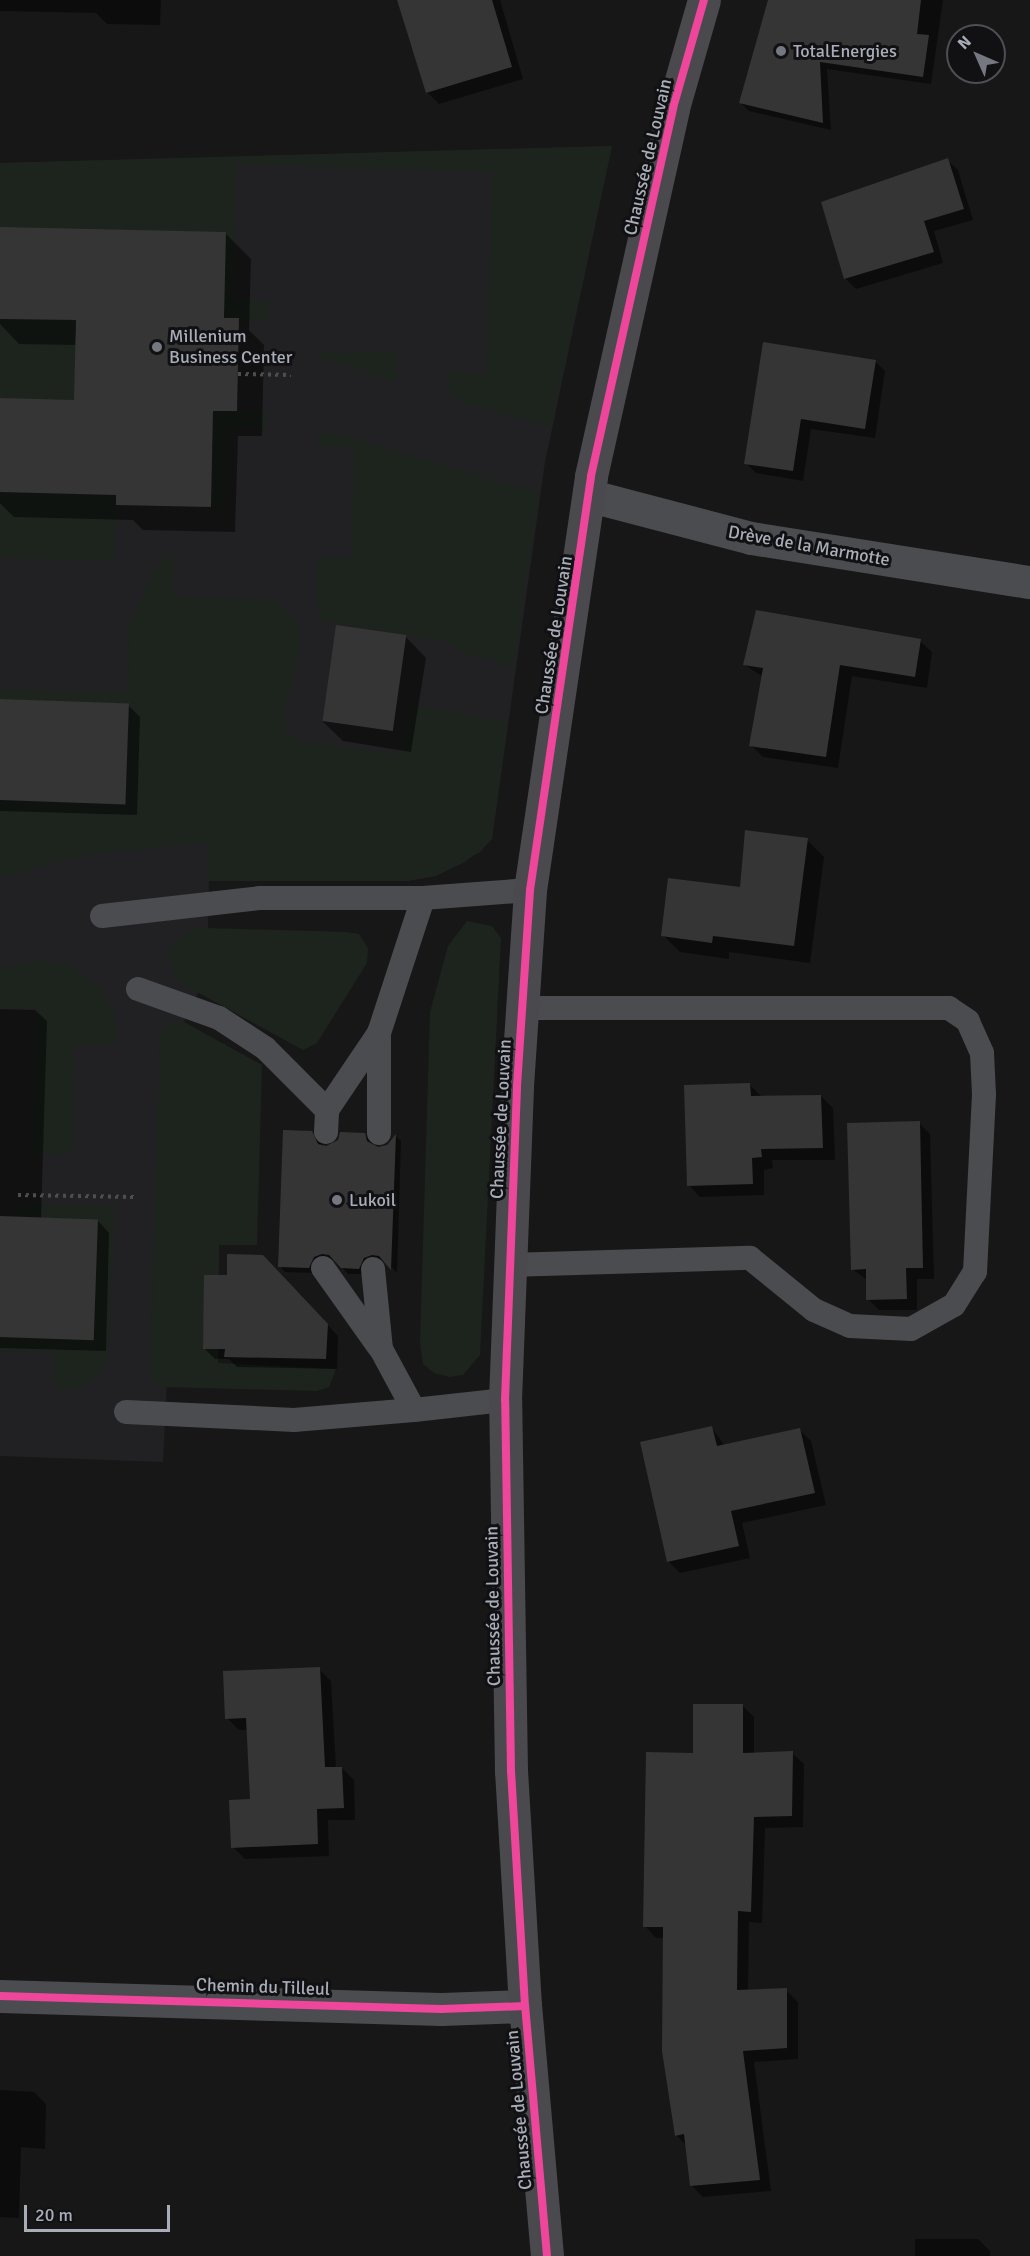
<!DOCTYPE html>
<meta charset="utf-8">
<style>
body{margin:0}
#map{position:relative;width:1030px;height:2256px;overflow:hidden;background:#171717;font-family:Signika,sans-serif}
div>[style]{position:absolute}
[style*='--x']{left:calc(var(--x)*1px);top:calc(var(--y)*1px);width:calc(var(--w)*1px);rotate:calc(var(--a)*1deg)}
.built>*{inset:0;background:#212123}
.green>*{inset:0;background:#1d241e;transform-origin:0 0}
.shadow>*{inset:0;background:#0007}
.building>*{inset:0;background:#353536;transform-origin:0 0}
.path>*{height:4px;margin-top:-2px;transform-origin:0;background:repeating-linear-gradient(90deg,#4d4e52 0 3px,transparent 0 7.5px)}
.service>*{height:24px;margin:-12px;padding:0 12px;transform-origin:12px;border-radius:12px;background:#4b4c50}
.minor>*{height:33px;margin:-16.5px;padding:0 16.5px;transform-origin:16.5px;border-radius:16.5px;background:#4b4c50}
.secondary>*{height:33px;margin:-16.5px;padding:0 16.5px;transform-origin:16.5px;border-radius:16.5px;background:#4a4a4e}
.cycleway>*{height:8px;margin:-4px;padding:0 4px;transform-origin:4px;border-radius:4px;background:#ed469a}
.dots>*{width:16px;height:16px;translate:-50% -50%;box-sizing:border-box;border:3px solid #111113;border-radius:50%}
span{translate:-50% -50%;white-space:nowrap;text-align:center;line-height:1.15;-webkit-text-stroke:6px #111113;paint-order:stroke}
.poi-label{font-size:18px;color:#a8adb8}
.left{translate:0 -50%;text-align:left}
.street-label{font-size:18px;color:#a8adb8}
.north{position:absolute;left:946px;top:24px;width:60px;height:60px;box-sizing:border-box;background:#111113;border:2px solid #4d4f55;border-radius:50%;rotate:315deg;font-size:16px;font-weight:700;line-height:24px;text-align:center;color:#a8adb8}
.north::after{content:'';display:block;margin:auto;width:21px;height:27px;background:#757880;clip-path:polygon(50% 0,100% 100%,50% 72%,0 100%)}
.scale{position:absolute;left:24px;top:2205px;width:146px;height:27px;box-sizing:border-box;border:3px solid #a8adb8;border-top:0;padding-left:8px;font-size:18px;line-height:21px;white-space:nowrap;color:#a8adb8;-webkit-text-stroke:4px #111113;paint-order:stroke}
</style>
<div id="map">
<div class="built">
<div style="clip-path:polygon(612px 146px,545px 462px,492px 839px,465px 862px,436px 876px,407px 881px,209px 881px,208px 928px,198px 993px,184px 1022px,163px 1462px,0 1456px,0 163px)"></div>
</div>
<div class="green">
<div style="clip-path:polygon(612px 146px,551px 427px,458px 401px,450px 391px,449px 372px,487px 373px,492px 172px,236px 164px,232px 300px,268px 301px,268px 320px,224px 318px,226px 232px,0 227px,0 163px)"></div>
<div style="left:0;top:319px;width:76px;height:79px;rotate:1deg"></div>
<div style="clip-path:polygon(318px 351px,398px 353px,397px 382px,318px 356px)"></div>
<div style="clip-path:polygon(213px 411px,266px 412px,266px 429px,229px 428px,226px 509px,211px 507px)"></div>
<div style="clip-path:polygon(329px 431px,539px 493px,513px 667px,462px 652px,447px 642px,319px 620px,316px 558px,352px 558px,354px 447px,318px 446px,317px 440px)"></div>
<div style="left:0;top:492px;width:116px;height:66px;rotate:1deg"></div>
<div style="clip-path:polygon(169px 554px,174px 554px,173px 597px,263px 599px,280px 605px,298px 625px,302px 639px,284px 715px,287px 730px,301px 741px,398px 755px,410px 704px,508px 723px,492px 839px,480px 852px,436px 876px,407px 881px,209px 881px,206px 843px,85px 855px,0 878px,0 690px,128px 693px,129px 624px,158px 564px)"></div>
<div style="clip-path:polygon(467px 921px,492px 926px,501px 938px,480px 1355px,463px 1375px,449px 1377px,434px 1373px,423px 1364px,420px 1343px,430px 1012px,448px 946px)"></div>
<div style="clip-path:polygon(208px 928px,346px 932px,359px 934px,368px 948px,367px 963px,317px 1043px,303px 1050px,177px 981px,167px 952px,188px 931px)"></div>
<div style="clip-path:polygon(40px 960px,71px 966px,98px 986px,116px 1016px,117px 1044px,74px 1044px,72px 1154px,31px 1154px,36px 1008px,0 1007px,0 968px)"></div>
<div style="clip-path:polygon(184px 1022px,262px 1065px,257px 1245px,219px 1245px,218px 1363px,336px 1369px,329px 1387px,317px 1391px,163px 1387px,153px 1382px,150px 1371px,160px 1042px,161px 1030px,170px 1023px)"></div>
<div style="clip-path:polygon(18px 1204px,114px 1206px,110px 1337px,105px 1365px,94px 1380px,78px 1388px,55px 1390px,55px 1353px,0 1351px,0 1337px,94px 1340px,98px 1220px,17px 1217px)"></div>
</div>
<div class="shadow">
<div style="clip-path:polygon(0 0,161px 0,160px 25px,107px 24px,96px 13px,0 11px)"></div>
<div style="clip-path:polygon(399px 0,500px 0,523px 79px,439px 104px,427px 92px)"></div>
<div style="clip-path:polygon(769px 0,943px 0,931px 84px,827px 69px,831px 130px,749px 111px,740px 102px)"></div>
<div style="clip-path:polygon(947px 160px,958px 170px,973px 220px,934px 231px,943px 263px,856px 289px,845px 278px)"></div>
<div style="clip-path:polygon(0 228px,225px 233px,251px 259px,249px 330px,264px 345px,262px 436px,238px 436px,235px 532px,143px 530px,133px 520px,14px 517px,0 503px,0 400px,76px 401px,77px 345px,19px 344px,0 324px)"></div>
<div style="clip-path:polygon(764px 343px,875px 361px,885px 371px,875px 438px,811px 429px,803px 481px,756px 473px,746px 463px)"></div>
<div style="clip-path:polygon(406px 637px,426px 658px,411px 752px,343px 741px,322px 721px)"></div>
<div style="clip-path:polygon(920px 641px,932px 652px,927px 688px,852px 676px,838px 768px,763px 757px,751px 745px,763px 677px,745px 665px)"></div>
<div style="clip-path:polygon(0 701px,128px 705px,140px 717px,137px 815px,0 811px)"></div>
<div style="clip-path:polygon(807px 840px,824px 857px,810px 963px,729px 952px,729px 959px,680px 952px,663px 935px,741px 889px)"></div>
<div style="clip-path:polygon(0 1009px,35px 1010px,47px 1021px,41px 1219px,98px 1221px,109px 1233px,106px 1351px,0 1348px)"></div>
<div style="clip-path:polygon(749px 1084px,761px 1096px,821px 1096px,833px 1108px,835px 1160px,772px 1160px,773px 1168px,764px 1170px,764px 1195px,700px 1197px,689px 1185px)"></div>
<div style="clip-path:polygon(919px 1123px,930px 1134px,934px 1279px,917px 1279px,917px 1310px,879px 1310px,868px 1299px,867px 1280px,852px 1269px)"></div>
<div style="clip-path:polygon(311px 1132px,326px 1148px,364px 1134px,378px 1149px,387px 1146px,396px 1136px,401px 1141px,397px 1273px,386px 1261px,379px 1260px,365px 1274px,348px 1274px,336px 1260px,329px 1259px,315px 1273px,285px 1272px,280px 1266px)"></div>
<div style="clip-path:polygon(274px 1268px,338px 1336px,337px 1369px,237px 1367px,229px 1359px,215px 1359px,204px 1348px,229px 1276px)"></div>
<div style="clip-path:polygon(712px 1428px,725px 1446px,799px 1429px,811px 1441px,826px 1505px,742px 1523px,750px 1558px,680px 1573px,668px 1561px)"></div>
<div style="clip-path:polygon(319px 1669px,331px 1681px,336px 1768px,342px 1768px,354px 1780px,355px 1820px,328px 1820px,329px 1856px,245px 1859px,233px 1847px,252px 1801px,248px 1730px,239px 1730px,227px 1718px)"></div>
<div style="clip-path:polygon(742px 1705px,754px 1717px,754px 1754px,792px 1753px,804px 1764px,803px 1827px,765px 1828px,762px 1923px,749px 1922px,748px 1991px,786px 1990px,798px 2002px,798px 2059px,754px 2062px,771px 2191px,703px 2197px,691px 2185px,687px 2146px,676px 2135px,664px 1938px,656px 1938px,645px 1926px,695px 1755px)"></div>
<div style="clip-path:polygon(0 2090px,34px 2092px,46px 2104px,45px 2149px,21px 2147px,19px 2218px,0 2217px)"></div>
<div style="clip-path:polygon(915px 2239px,978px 2239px,990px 2251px,990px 2256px,915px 2256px)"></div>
</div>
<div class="building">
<div style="clip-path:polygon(397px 0,492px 0,512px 67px,426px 93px)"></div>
<div style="clip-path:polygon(768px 0,921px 0,917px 34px,929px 35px,923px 77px,820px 62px,823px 123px,739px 103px)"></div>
<div style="clip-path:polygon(948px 158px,964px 209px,924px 221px,934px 252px,844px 279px,821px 202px)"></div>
<div style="clip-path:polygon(0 227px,226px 232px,224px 318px,239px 318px,237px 411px,213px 411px,211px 507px,116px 505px,116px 495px,0 492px,0 398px,74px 400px,76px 320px,0 319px)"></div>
<div style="clip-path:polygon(763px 342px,876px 360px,865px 429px,801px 419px,793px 471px,744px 464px)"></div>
<div style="clip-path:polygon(756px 610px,921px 639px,915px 677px,840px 665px,826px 757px,749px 746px,763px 668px,743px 665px)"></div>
<div style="left:336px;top:625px;width:71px;height:97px;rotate:8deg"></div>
<div style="left:0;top:699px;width:129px;height:101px;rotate:2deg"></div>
<div style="clip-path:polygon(745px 830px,808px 838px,794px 946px,713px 936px,712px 943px,661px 936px,668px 878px,740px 887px)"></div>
<div style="clip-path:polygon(750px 1083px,751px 1096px,821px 1095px,823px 1148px,761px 1149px,762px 1157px,752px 1158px,753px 1184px,687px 1186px,684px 1085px)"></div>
<div style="clip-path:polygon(920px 1121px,923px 1268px,906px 1268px,907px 1299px,866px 1300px,866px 1269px,851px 1270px,847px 1123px)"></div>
<div style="clip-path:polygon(283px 1130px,312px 1131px,318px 1144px,326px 1146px,338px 1140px,340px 1132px,365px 1133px,367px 1141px,378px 1147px,387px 1145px,396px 1134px,391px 1270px,379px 1256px,372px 1255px,364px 1258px,359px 1269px,341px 1268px,329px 1255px,322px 1254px,314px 1257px,309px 1268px,278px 1267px)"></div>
<div style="left:0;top:1216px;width:98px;height:121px;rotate:2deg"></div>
<div style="clip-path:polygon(227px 1254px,263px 1255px,328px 1324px,326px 1359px,224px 1357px,225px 1349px,203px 1349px,204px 1275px,227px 1275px)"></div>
<div style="clip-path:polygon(712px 1426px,717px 1446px,800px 1428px,815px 1493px,731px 1511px,739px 1546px,667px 1562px,640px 1442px)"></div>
<div style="clip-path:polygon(320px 1667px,325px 1767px,342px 1767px,344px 1808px,317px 1809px,318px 1844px,231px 1848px,229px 1800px,250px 1799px,246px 1718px,225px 1719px,223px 1671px)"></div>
<div style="clip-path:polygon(693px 1704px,743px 1704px,743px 1753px,793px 1751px,792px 1816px,754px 1817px,751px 1912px,738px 1911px,737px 1990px,787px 1988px,787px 2048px,743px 2051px,760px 2180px,690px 2186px,684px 2134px,675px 2136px,662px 2051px,663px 1927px,643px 1927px,646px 1752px,693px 1753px)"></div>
</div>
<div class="path">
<div style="--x:238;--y:374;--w:53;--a:1.1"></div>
<div style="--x:18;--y:1195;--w:118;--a:1"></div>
</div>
<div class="service">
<div style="--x:102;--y:916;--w:160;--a:-6.5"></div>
<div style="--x:261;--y:898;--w:162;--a:0"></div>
<div style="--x:138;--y:989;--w:86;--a:19.7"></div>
<div style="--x:219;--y:1018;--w:55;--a:33.1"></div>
<div style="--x:265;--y:1048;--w:88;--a:45"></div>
<div style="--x:326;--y:1132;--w:22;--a:-87"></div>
<div style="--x:327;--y:1110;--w:93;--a:-56"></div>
<div style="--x:379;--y:1133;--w:100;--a:-90"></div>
<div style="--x:379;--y:1033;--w:142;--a:-71.9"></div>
<div style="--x:423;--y:898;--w:107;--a:-4.3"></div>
<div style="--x:509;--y:1265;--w:241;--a:-1.7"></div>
<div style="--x:750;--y:1258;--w:82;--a:39.1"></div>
<div style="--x:814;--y:1310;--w:39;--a:24"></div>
<div style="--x:850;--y:1326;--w:61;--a:2.8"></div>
<div style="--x:911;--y:1329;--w:49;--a:-29.2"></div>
<div style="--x:954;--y:1305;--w:39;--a:-58"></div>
<div style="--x:975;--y:1272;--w:178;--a:-87.1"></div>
<div style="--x:984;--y:1094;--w:41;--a:-92.8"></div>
<div style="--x:982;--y:1053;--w:35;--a:-114"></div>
<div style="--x:968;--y:1021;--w:23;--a:-146"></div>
<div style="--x:949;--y:1008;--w:427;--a:180"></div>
<div style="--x:323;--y:1268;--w:97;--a:54.7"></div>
<div style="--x:373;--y:1269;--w:80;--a:84.3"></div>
<div style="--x:381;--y:1349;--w:69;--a:61.6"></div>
<div style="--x:414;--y:1410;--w:92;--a:-6.3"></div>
<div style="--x:126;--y:1412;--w:168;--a:2.7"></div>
<div style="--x:294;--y:1420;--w:120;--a:-4.8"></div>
</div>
<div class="minor">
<div style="--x:591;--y:496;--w:165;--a:14.7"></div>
<div style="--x:751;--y:538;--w:282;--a:9"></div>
<div style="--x:0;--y:1996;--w:441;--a:1.7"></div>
<div style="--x:441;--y:2009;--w:84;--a:-2"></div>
</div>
<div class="secondary">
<div style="--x:547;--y:2256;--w:251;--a:-95"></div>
<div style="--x:525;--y:2006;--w:235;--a:-93.4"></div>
<div style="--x:511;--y:1771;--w:371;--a:-90.9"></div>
<div style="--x:505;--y:1400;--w:314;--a:-87.8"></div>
<div style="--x:517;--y:1086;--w:196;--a:-86.2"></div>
<div style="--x:530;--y:890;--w:418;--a:-81.6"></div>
<div style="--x:591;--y:476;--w:377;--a:-77.4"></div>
<div style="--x:673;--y:108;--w:112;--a:-74"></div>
</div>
<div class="cycleway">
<div style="--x:0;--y:1996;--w:441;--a:1.7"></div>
<div style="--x:441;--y:2009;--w:84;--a:-2"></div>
<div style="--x:547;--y:2256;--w:251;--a:-95"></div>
<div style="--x:525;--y:2006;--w:235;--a:-93.4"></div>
<div style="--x:511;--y:1771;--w:371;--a:-90.9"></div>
<div style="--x:505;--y:1400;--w:314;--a:-87.8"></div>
<div style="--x:517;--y:1086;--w:196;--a:-86.2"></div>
<div style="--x:530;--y:890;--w:418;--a:-81.6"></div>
<div style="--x:591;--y:476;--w:377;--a:-77.4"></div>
<div style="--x:673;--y:108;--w:112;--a:-74"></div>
</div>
<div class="dots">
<div style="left:781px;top:51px;background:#757880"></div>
<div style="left:157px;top:347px;background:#757880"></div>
<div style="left:337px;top:1200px;background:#757880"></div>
</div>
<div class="poi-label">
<span class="left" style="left:793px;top:51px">TotalEnergies</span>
<span class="left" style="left:169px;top:347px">Millenium<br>Business Center</span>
<span class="left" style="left:349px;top:1200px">Lukoil</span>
</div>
<div class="street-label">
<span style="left:648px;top:157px;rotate:-77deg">Chaussée de Louvain</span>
<span style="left:809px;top:546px;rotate:10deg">Drève de la Marmotte</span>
<span style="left:554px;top:635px;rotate:-81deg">Chaussée de Louvain</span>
<span style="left:501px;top:1119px;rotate:-87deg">Chaussée de Louvain</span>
<span style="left:493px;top:1606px;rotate:-91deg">Chaussée de Louvain</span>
<span style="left:263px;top:1987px;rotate:2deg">Chemin du Tilleul</span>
<span style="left:519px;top:2110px;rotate:-95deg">Chaussée de Louvain</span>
</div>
<div class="north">N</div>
<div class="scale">20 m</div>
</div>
